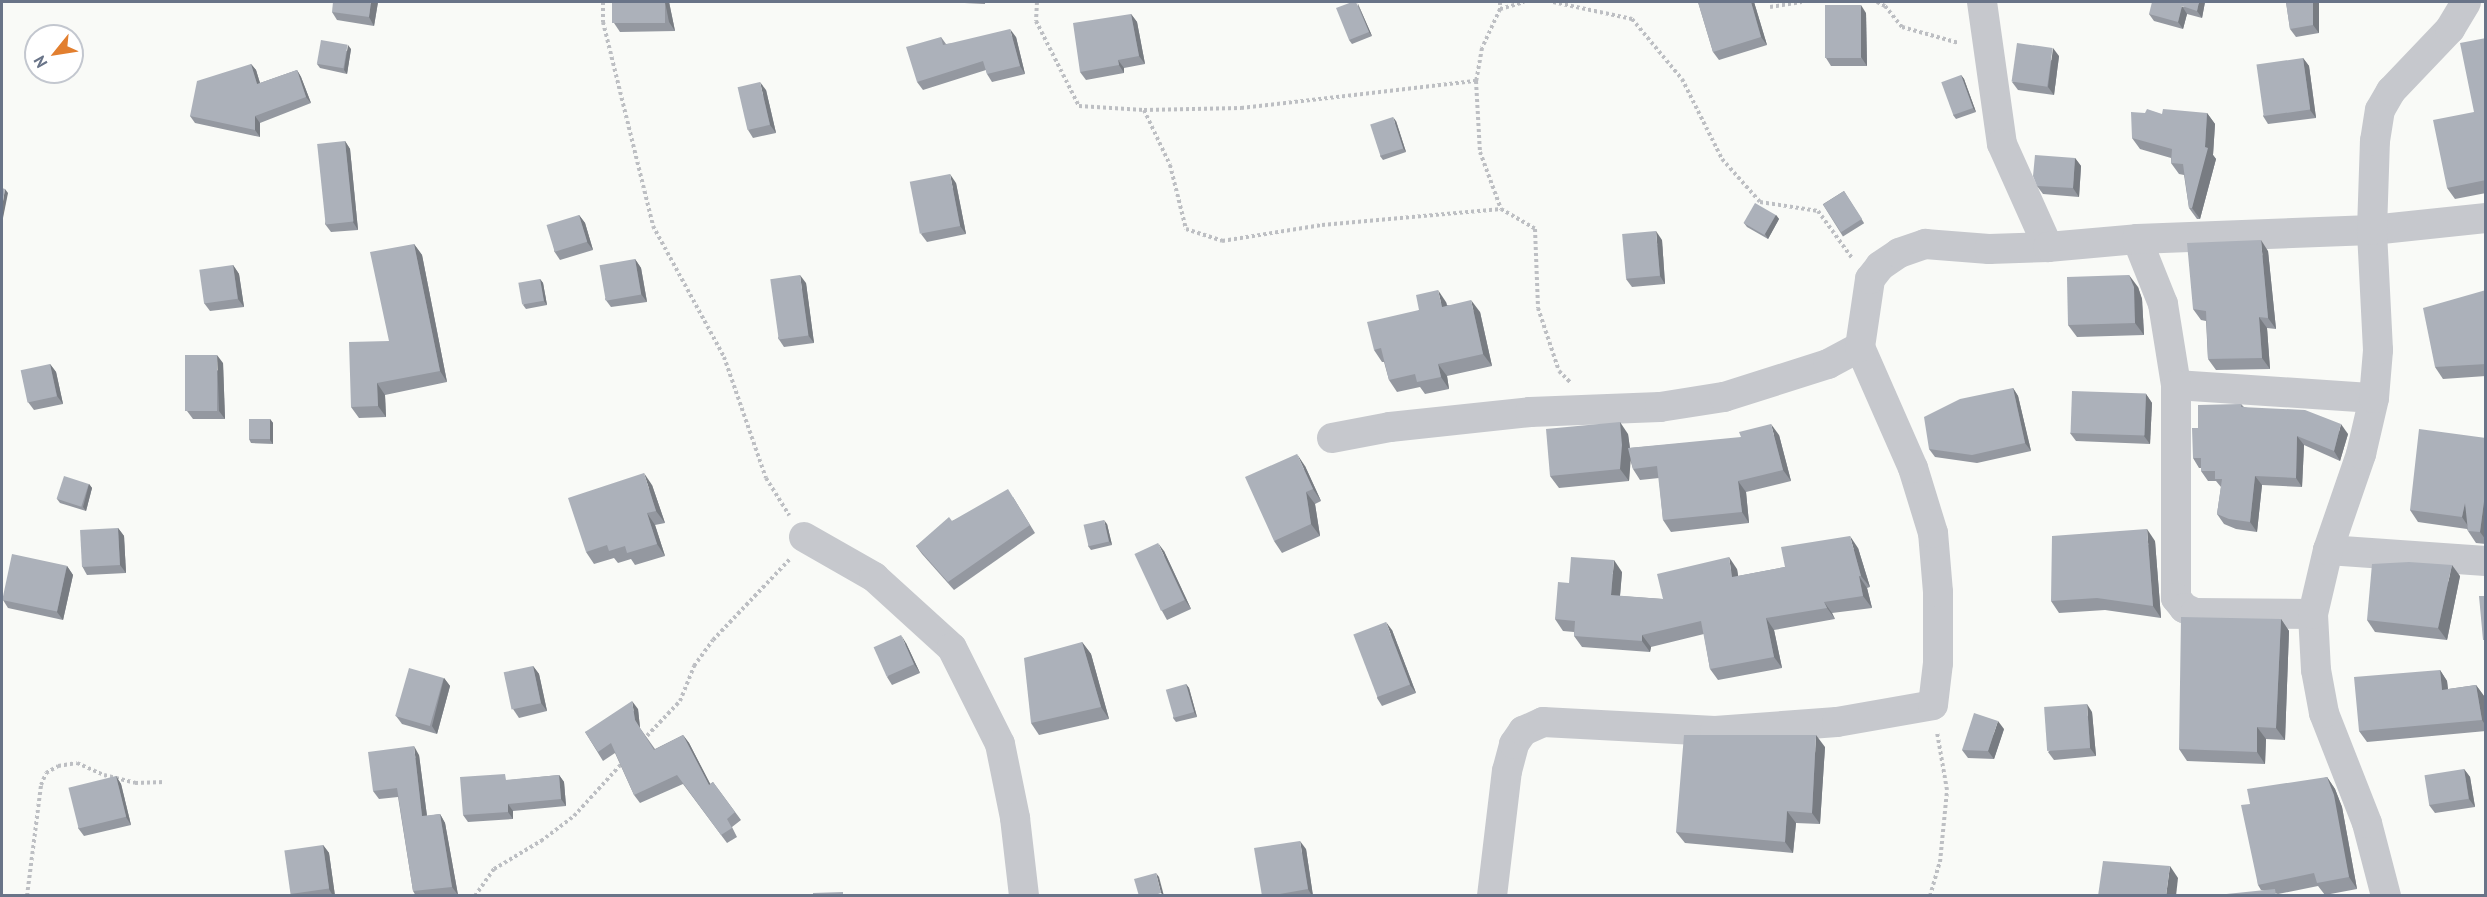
<!DOCTYPE html>
<style>
body{margin:0}
#map{position:relative;width:2487px;height:897px;overflow:hidden;background:#f9faf7;font-family:"PT Sans",sans-serif}
div>[style]{position:absolute}
[style*='--x']{left:calc(var(--x)*1px);top:calc(var(--y)*1px);width:calc(var(--w)*1px);rotate:calc(var(--a)*1deg)}
.path>*{height:4px;margin-top:-2px;transform-origin:0;background:repeating-linear-gradient(90deg,#bdbfc3 0 3px,transparent 0 6px)}
.minor>*{height:30px;margin:-15px;padding:0 15px;transform-origin:15px;border-radius:15px;background:#c6c8cd}
.wall>*{inset:0;background:#9498a0;transform-origin:0 0}
.shaded-wall>*{inset:0;background:#787c82}
.building>*{inset:0;background:#acb1ba;transform-origin:0 0}
span{translate:-50% -50%;white-space:nowrap;text-align:center;line-height:1.15;-webkit-text-stroke:6px #fff;paint-order:stroke}
.frame{position:absolute;inset:0;border:3px solid #697488;pointer-events:none}
.north{position:absolute;left:24px;top:24px;width:60px;height:60px;box-sizing:border-box;background:#fff;border:2px solid #c3c7cf;border-radius:50%;rotate:240deg;font-size:16px;font-weight:700;line-height:24px;text-align:center;color:#697488}
.north::after{content:'';display:block;margin:auto;width:21px;height:27px;background:#e27f2f;clip-path:polygon(50% 0,100% 100%,50% 72%,0 100%)}
</style>
<div id="map">
<div class="path">
<div style="--x:603;--y:2;--w:20;--a:90"></div>
<div style="--x:603;--y:22;--w:210;--a:76.2"></div>
<div style="--x:653;--y:226;--w:149;--a:61.5"></div>
<div style="--x:724;--y:357;--w:128;--a:70.9"></div>
<div style="--x:766;--y:478;--w:44;--a:58.1"></div>
<div style="--x:1037;--y:2;--w:19;--a:93"></div>
<div style="--x:1036;--y:21;--w:95;--a:63.2"></div>
<div style="--x:1079;--y:106;--w:65;--a:3.5"></div>
<div style="--x:1144;--y:110;--w:97;--a:-1.2"></div>
<div style="--x:1241;--y:108;--w:237;--a:-6.6"></div>
<div style="--x:1500;--y:2;--w:7;--a:90"></div>
<div style="--x:1500;--y:9;--w:43;--a:114.8"></div>
<div style="--x:1482;--y:48;--w:34;--a:100"></div>
<div style="--x:1476;--y:81;--w:71;--a:86.8"></div>
<div style="--x:1480;--y:152;--w:61;--a:69.8"></div>
<div style="--x:1501;--y:209;--w:39;--a:30"></div>
<div style="--x:1535;--y:229;--w:79;--a:87.8"></div>
<div style="--x:1538;--y:308;--w:66;--a:71.6"></div>
<div style="--x:1559;--y:371;--w:16;--a:45"></div>
<div style="--x:1553;--y:2;--w:81;--a:12.1"></div>
<div style="--x:1632;--y:19;--w:78;--a:50.2"></div>
<div style="--x:1682;--y:79;--w:89;--a:63.4"></div>
<div style="--x:1722;--y:159;--w:57;--a:48.5"></div>
<div style="--x:1760;--y:202;--w:59;--a:8.8"></div>
<div style="--x:1818;--y:211;--w:58;--a:54.1"></div>
<div style="--x:1877;--y:2;--w:9;--a:27"></div>
<div style="--x:1885;--y:6;--w:27;--a:51"></div>
<div style="--x:1902;--y:27;--w:59;--a:15.7"></div>
<div style="--x:1770;--y:7;--w:32;--a:-9"></div>
<div style="--x:1500;--y:9;--w:25;--a:-16"></div>
<div style="--x:1144;--y:110;--w:61;--a:64.7"></div>
<div style="--x:1170;--y:165;--w:66;--a:76"></div>
<div style="--x:1186;--y:229;--w:38;--a:18"></div>
<div style="--x:1222;--y:241;--w:101;--a:-9.1"></div>
<div style="--x:1322;--y:225;--w:180;--a:-5.1"></div>
<div style="--x:643;--y:740;--w:54;--a:-46.5"></div>
<div style="--x:680;--y:701;--w:38;--a:-68"></div>
<div style="--x:694;--y:666;--w:32;--a:-54"></div>
<div style="--x:713;--y:640;--w:112;--a:-46.5"></div>
<div style="--x:27;--y:896;--w:112;--a:-82.8"></div>
<div style="--x:41;--y:785;--w:13;--a:-67"></div>
<div style="--x:46;--y:773;--w:14;--a:-30"></div>
<div style="--x:58;--y:766;--w:19;--a:-9"></div>
<div style="--x:77;--y:763;--w:30;--a:24"></div>
<div style="--x:104;--y:775;--w:32;--a:14"></div>
<div style="--x:135;--y:783;--w:30;--a:-2"></div>
<div style="--x:475;--y:896;--w:33;--a:-55"></div>
<div style="--x:494;--y:869;--w:55;--a:-30.8"></div>
<div style="--x:541;--y:841;--w:41;--a:-37.1"></div>
<div style="--x:574;--y:816;--w:74;--a:-47.7"></div>
<div style="--x:1930;--y:896;--w:35;--a:-74"></div>
<div style="--x:1940;--y:862;--w:72;--a:-84.4"></div>
<div style="--x:1947;--y:790;--w:59;--a:-99.8"></div>
</div>
<div class="minor">
<div style="--x:1982;--y:2;--w:143;--a:82"></div>
<div style="--x:2002;--y:144;--w:113;--a:65.9"></div>
<div style="--x:2137;--y:239;--w:70;--a:68.2"></div>
<div style="--x:2163;--y:304;--w:82;--a:80.9"></div>
<div style="--x:2176;--y:385;--w:198;--a:3.8"></div>
<div style="--x:2176;--y:385;--w:213;--a:90"></div>
<div style="--x:2176;--y:598;--w:13;--a:51"></div>
<div style="--x:2184;--y:608;--w:12;--a:24"></div>
<div style="--x:2195;--y:613;--w:118;--a:0.5"></div>
<div style="--x:1332;--y:438;--w:59;--a:-10.7"></div>
<div style="--x:1390;--y:427;--w:141;--a:-6.1"></div>
<div style="--x:1530;--y:412;--w:130;--a:-2.2"></div>
<div style="--x:1660;--y:407;--w:65;--a:-8.9"></div>
<div style="--x:1724;--y:397;--w:109;--a:-17.6"></div>
<div style="--x:1828;--y:364;--w:36;--a:-28"></div>
<div style="--x:804;--y:537;--w:81;--a:29.7"></div>
<div style="--x:874;--y:577;--w:105;--a:42.3"></div>
<div style="--x:952;--y:648;--w:107;--a:63.4"></div>
<div style="--x:1000;--y:744;--w:76;--a:78.5"></div>
<div style="--x:1015;--y:818;--w:79;--a:83.4"></div>
<div style="--x:2328;--y:550;--w:158;--a:4"></div>
<div style="--x:1492;--y:896;--w:126;--a:-83.2"></div>
<div style="--x:1507;--y:771;--w:28;--a:-75"></div>
<div style="--x:1514;--y:744;--w:16;--a:-55"></div>
<div style="--x:1523;--y:731;--w:22;--a:-24"></div>
<div style="--x:1543;--y:722;--w:172;--a:3"></div>
<div style="--x:1715;--y:731;--w:122;--a:-4.2"></div>
<div style="--x:1837;--y:722;--w:97;--a:-10"></div>
<div style="--x:1933;--y:705;--w:42;--a:-83.2"></div>
<div style="--x:1938;--y:663;--w:71;--a:-90"></div>
<div style="--x:1938;--y:592;--w:59;--a:-94.8"></div>
<div style="--x:1933;--y:533;--w:68;--a:-107.1"></div>
<div style="--x:1913;--y:468;--w:132;--a:-113.7"></div>
<div style="--x:1860;--y:347;--w:69;--a:-81.6"></div>
<div style="--x:1870;--y:279;--w:16;--a:-52"></div>
<div style="--x:1880;--y:266;--w:23;--a:-34"></div>
<div style="--x:1899;--y:253;--w:28;--a:-19"></div>
<div style="--x:1925;--y:244;--w:64;--a:4.5"></div>
<div style="--x:1989;--y:249;--w:59;--a:-1.9"></div>
<div style="--x:2048;--y:247;--w:89;--a:-5.1"></div>
<div style="--x:2137;--y:239;--w:235;--a:-2.2"></div>
<div style="--x:2372;--y:230;--w:115;--a:-6"></div>
<div style="--x:2386;--y:896;--w:75;--a:-104.6"></div>
<div style="--x:2367;--y:823;--w:118;--a:-111.4"></div>
<div style="--x:2324;--y:713;--w:44;--a:-100.5"></div>
<div style="--x:2316;--y:670;--w:56;--a:-93.1"></div>
<div style="--x:2313;--y:614;--w:66;--a:-76.8"></div>
<div style="--x:2328;--y:550;--w:102;--a:-71"></div>
<div style="--x:2361;--y:454;--w:57;--a:-76.9"></div>
<div style="--x:2374;--y:398;--w:48;--a:-85.2"></div>
<div style="--x:2378;--y:350;--w:120;--a:-92.9"></div>
<div style="--x:2372;--y:230;--w:89;--a:-88.1"></div>
<div style="--x:2375;--y:141;--w:31;--a:-81"></div>
<div style="--x:2380;--y:110;--w:22;--a:-60"></div>
<div style="--x:2391;--y:91;--w:86;--a:-46.4"></div>
<div style="--x:2450;--y:29;--w:31;--a:-59"></div>
</div>
<div class="wall">
<div style="clip-path:polygon(378px 2px,374px 26px,337px 20px,332px 12px)"></div>
<div style="clip-path:polygon(612px 2px,669px 2px,675px 31px,620px 32px,614px 23px)"></div>
<div style="clip-path:polygon(944px 2px,985px 2px,985px 4px)"></div>
<div style="clip-path:polygon(1698px 2px,1754px 2px,1767px 45px,1719px 60px,1713px 52px)"></div>
<div style="clip-path:polygon(2205px 2px,2202px 18px,2187px 14px,2183px 29px,2154px 21px,2149px 14px)"></div>
<div style="clip-path:polygon(2286px 2px,2319px 2px,2319px 33px,2296px 37px,2290px 29px)"></div>
<div style="clip-path:polygon(1358px 4px,1372px 36px,1352px 44px,1349px 40px)"></div>
<div style="clip-path:polygon(1866px 13px,1867px 66px,1831px 66px,1826px 58px)"></div>
<div style="clip-path:polygon(1131px 14px,1137px 22px,1145px 64px,1124px 68px,1124px 73px,1086px 80px,1080px 72px)"></div>
<div style="clip-path:polygon(941px 37px,946px 44px,1016px 37px,1025px 74px,992px 82px,987px 74px,986px 70px,923px 90px,917px 82px)"></div>
<div style="clip-path:polygon(2486px 38px,2486px 193px,2455px 199px,2447px 188px,2474px 112px)"></div>
<div style="clip-path:polygon(351px 49px,347px 74px,320px 68px,317px 64px)"></div>
<div style="clip-path:polygon(2059px 56px,2054px 95px,2018px 90px,2012px 82px)"></div>
<div style="clip-path:polygon(2303px 58px,2309px 66px,2316px 118px,2268px 124px,2263px 116px)"></div>
<div style="clip-path:polygon(251px 64px,256px 70px,260px 83px,297px 70px,301px 77px,311px 103px,260px 123px,260px 137px,195px 123px,190px 116px)"></div>
<div style="clip-path:polygon(1961px 75px,1964px 79px,1976px 112px,1956px 119px,1953px 115px)"></div>
<div style="clip-path:polygon(766px 90px,776px 133px,753px 138px,748px 130px)"></div>
<div style="clip-path:polygon(2207px 113px,2215px 124px,2213px 155px,2216px 159px,2200px 219px,2197px 219px,2189px 208px,2184px 175px,2179px 174px,2171px 163px,2171px 158px,2140px 149px,2132px 138px,2162px 114px)"></div>
<div style="clip-path:polygon(1396px 121px,1406px 152px,1383px 160px,1380px 156px)"></div>
<div style="clip-path:polygon(345px 141px,350px 149px,358px 230px,331px 232px,325px 224px)"></div>
<div style="clip-path:polygon(2075px 158px,2081px 166px,2079px 197px,2043px 194px,2037px 186px)"></div>
<div style="clip-path:polygon(956px 183px,966px 234px,927px 242px,921px 234px)"></div>
<div style="left:1844px;top:191px;width:38px;height:25px;rotate:58deg"></div>
<div style="clip-path:polygon(579px 215px,585px 223px,593px 250px,560px 260px,554px 251px)"></div>
<div style="clip-path:polygon(1776px 215px,1779px 219px,1768px 239px,1747px 227px,1744px 223px)"></div>
<div style="clip-path:polygon(1662px 240px,1665px 284px,1632px 287px,1626px 279px)"></div>
<div style="clip-path:polygon(414px 244px,422px 255px,447px 382px,385px 395px,386px 417px,359px 418px,351px 407px,389px 341px)"></div>
<div style="clip-path:polygon(2268px 251px,2276px 329px,2267px 328px,2270px 369px,2216px 370px,2208px 359px,2206px 321px,2201px 320px,2193px 309px)"></div>
<div style="clip-path:polygon(635px 259px,641px 268px,647px 302px,611px 307px,605px 299px)"></div>
<div style="clip-path:polygon(233px 265px,239px 274px,244px 307px,210px 311px,204px 303px)"></div>
<div style="clip-path:polygon(540px 279px,543px 283px,547px 305px,526px 309px,523px 305px)"></div>
<div style="clip-path:polygon(806px 283px,814px 343px,784px 347px,778px 338px)"></div>
<div style="clip-path:polygon(2138px 287px,2142px 299px,2144px 335px,2077px 337px,2068px 325px)"></div>
<div style="clip-path:polygon(2486px 290px,2486px 376px,2443px 379px,2435px 367px)"></div>
<div style="clip-path:polygon(1446px 302px,1447px 305px,1480px 312px,1492px 366px,1447px 376px,1449px 389px,1425px 394px,1420px 387px,1397px 392px,1389px 380px,1384px 362px,1382px 362px,1374px 350px,1419px 310px)"></div>
<div style="clip-path:polygon(223px 363px,225px 419px,193px 419px,187px 411px)"></div>
<div style="clip-path:polygon(50px 364px,56px 372px,63px 404px,34px 410px,28px 402px)"></div>
<div style="clip-path:polygon(2013px 388px,2018px 396px,2031px 451px,1977px 463px,1935px 457px,1929px 449px)"></div>
<div style="clip-path:polygon(2146px 394px,2152px 403px,2150px 444px,2076px 441px,2070px 433px)"></div>
<div style="clip-path:polygon(2241px 404px,2244px 407px,2348px 434px,2340px 461px,2304px 445px,2302px 487px,2262px 485px,2257px 532px,2236px 529px,2224px 524px,2217px 514px,2221px 487px,2216px 481px,2208px 481px,2201px 471px,2201px 468px,2199px 468px,2193px 458px,2198px 428px)"></div>
<div style="clip-path:polygon(270px 419px,273px 423px,273px 444px,251px 443px,249px 439px)"></div>
<div style="clip-path:polygon(1628px 434px,1630px 448px,1779px 435px,1791px 481px,1746px 492px,1749px 523px,1671px 532px,1663px 520px,1659px 478px,1640px 480px,1633px 469px,1630px 459px,1629px 481px,1559px 488px,1550px 476px)"></div>
<div style="clip-path:polygon(2486px 438px,2486px 544px,2476px 543px,2468px 531px,2467px 529px,2418px 522px,2410px 510px)"></div>
<div style="clip-path:polygon(1305px 466px,1321px 501px,1315px 504px,1320px 536px,1282px 553px,1274px 541px)"></div>
<div style="clip-path:polygon(89px 484px,92px 488px,86px 511px,60px 503px,57px 499px)"></div>
<div style="clip-path:polygon(652px 485px,665px 523px,655px 525px,665px 556px,635px 565px,631px 559px,618px 563px,614px 558px,594px 564px,586px 552px)"></div>
<div style="clip-path:polygon(1013px 497px,1035px 533px,954px 590px,922px 554px,916px 546px,952px 521px)"></div>
<div style="clip-path:polygon(1107px 524px,1112px 545px,1091px 550px,1088px 546px)"></div>
<div style="clip-path:polygon(118px 528px,124px 536px,126px 573px,87px 575px,82px 566px)"></div>
<div style="clip-path:polygon(2155px 541px,2161px 618px,2105px 610px,2059px 613px,2051px 601px)"></div>
<div style="clip-path:polygon(1858px 548px,1870px 587px,1867px 588px,1872px 608px,1832px 613px,1835px 619px,1774px 630px,1782px 668px,1718px 680px,1710px 669px,1704px 634px,1651px 647px,1650px 652px,1582px 647px,1574px 636px,1574px 632px,1563px 631px,1555px 619px,1569px 583px,1622px 572px,1620px 596px,1663px 599px,1737px 569px,1738px 576px,1785px 567px)"></div>
<div style="clip-path:polygon(1164px 551px,1191px 609px,1167px 620px,1162px 611px)"></div>
<div style="clip-path:polygon(67px 566px,73px 575px,63px 620px,8px 608px,3px 600px)"></div>
<div style="clip-path:polygon(2460px 576px,2447px 640px,2375px 632px,2367px 620px)"></div>
<div style="clip-path:polygon(2281px 619px,2289px 631px,2285px 740px,2266px 739px,2265px 764px,2187px 761px,2179px 749px)"></div>
<div style="clip-path:polygon(1392px 630px,1416px 693px,1382px 706px,1377px 698px)"></div>
<div style="clip-path:polygon(1082px 642px,1091px 654px,1109px 719px,1039px 735px,1031px 723px)"></div>
<div style="clip-path:polygon(906px 643px,920px 673px,892px 685px,887px 677px)"></div>
<div style="clip-path:polygon(533px 666px,539px 674px,547px 711px,519px 718px,513px 709px)"></div>
<div style="clip-path:polygon(2440px 670px,2447px 681px,2448px 689px,2476px 685px,2484px 696px,2486px 705px,2486px 731px,2367px 742px,2359px 731px)"></div>
<div style="clip-path:polygon(444px 678px,450px 686px,437px 734px,402px 724px,396px 716px)"></div>
<div style="clip-path:polygon(1186px 684px,1189px 688px,1197px 717px,1176px 722px,1173px 718px)"></div>
<div style="clip-path:polygon(638px 709px,640px 728px,655px 749px,683px 735px,689px 743px,710px 784px,713px 782px,741px 820px,732px 827px,737px 837px,727px 843px,683px 784px,640px 803px,634px 795px,615px 753px,603px 761px,585px 732px)"></div>
<div style="clip-path:polygon(2092px 712px,2096px 756px,2054px 760px,2048px 752px)"></div>
<div style="clip-path:polygon(2004px 729px,1994px 759px,1968px 758px,1962px 750px)"></div>
<div style="clip-path:polygon(1825px 747px,1820px 824px,1796px 823px,1793px 853px,1685px 843px,1676px 832px)"></div>
<div style="clip-path:polygon(419px 755px,427px 816px,440px 814px,445px 823px,458px 895px,416px 896px,413px 891px,398px 797px,379px 799px,373px 791px)"></div>
<div style="clip-path:polygon(2464px 769px,2470px 777px,2475px 807px,2435px 813px,2429px 805px)"></div>
<div style="clip-path:polygon(559px 775px,564px 782px,566px 806px,513px 811px,513px 819px,468px 822px,463px 815px,510px 780px)"></div>
<div style="clip-path:polygon(116px 776px,121px 784px,131px 825px,84px 836px,78px 828px)"></div>
<div style="clip-path:polygon(2327px 777px,2335px 789px,2342px 807px,2357px 889px,2325px 895px,2318px 886px,2278px 894px,2261px 890px,2258px 885px,2250px 804px)"></div>
<div style="clip-path:polygon(323px 845px,329px 853px,335px 896px,291px 896px,290px 895px)"></div>
<div style="clip-path:polygon(1306px 849px,1313px 896px,1262px 896px)"></div>
</div>
<div class="shaded-wall">
<div style="clip-path:polygon(371px 2px,378px 2px,374px 26px,369px 17px)"></div>
<div style="clip-path:polygon(665px 2px,669px 2px,675px 31px,669px 22px)"></div>
<div style="clip-path:polygon(1357px 2px,1358px 4px,1372px 36px,1369px 32px)"></div>
<div style="clip-path:polygon(1751px 2px,1754px 2px,1767px 45px,1761px 37px)"></div>
<div style="clip-path:polygon(2199px 2px,2205px 2px,2202px 18px,2197px 11px)"></div>
<div style="clip-path:polygon(2313px 2px,2319px 2px,2319px 33px,2313px 25px)"></div>
<div style="clip-path:polygon(1861px 5px,1866px 13px,1867px 66px,1861px 57px)"></div>
<div style="clip-path:polygon(2182px 6px,2187px 14px,2183px 29px,2178px 22px)"></div>
<div style="clip-path:polygon(1131px 14px,1137px 22px,1145px 64px,1139px 56px)"></div>
<div style="clip-path:polygon(1010px 29px,1016px 37px,1025px 74px,1020px 66px)"></div>
<div style="clip-path:polygon(348px 45px,351px 49px,347px 74px,344px 70px)"></div>
<div style="clip-path:polygon(2053px 48px,2059px 56px,2054px 95px,2048px 87px)"></div>
<div style="clip-path:polygon(2303px 58px,2309px 66px,2316px 118px,2310px 110px)"></div>
<div style="clip-path:polygon(1118px 60px,1124px 68px,1124px 73px,1119px 65px)"></div>
<div style="clip-path:polygon(251px 64px,256px 70px,262px 90px,257px 84px)"></div>
<div style="clip-path:polygon(297px 70px,301px 77px,311px 103px,306px 97px)"></div>
<div style="clip-path:polygon(1961px 75px,1964px 79px,1976px 112px,1973px 108px)"></div>
<div style="clip-path:polygon(760px 82px,766px 90px,776px 133px,770px 125px)"></div>
<div style="clip-path:polygon(2207px 113px,2215px 124px,2213px 155px,2216px 159px,2200px 219px,2192px 208px,2205px 147px)"></div>
<div style="clip-path:polygon(255px 116px,260px 123px,260px 137px,255px 130px)"></div>
<div style="clip-path:polygon(1393px 117px,1396px 121px,1406px 152px,1403px 148px)"></div>
<div style="clip-path:polygon(345px 141px,350px 149px,358px 230px,353px 222px)"></div>
<div style="clip-path:polygon(2075px 158px,2081px 166px,2079px 197px,2073px 188px)"></div>
<div style="clip-path:polygon(950px 174px,956px 183px,966px 234px,960px 226px)"></div>
<div style="clip-path:polygon(5px 189px,8px 193px,3px 218px,2px 216px,2px 207px)"></div>
<div style="clip-path:polygon(579px 215px,585px 223px,593px 250px,587px 242px)"></div>
<div style="clip-path:polygon(1776px 215px,1779px 219px,1768px 239px,1765px 234px)"></div>
<div style="clip-path:polygon(1656px 231px,1662px 240px,1665px 284px,1660px 276px)"></div>
<div style="clip-path:polygon(2261px 240px,2268px 251px,2276px 329px,2268px 318px)"></div>
<div style="clip-path:polygon(414px 244px,422px 255px,447px 382px,440px 371px)"></div>
<div style="clip-path:polygon(635px 259px,641px 268px,647px 302px,641px 294px)"></div>
<div style="clip-path:polygon(233px 265px,239px 274px,244px 307px,238px 299px)"></div>
<div style="clip-path:polygon(800px 275px,806px 283px,814px 343px,808px 335px)"></div>
<div style="clip-path:polygon(2129px 275px,2138px 287px,2142px 299px,2144px 335px,2135px 323px)"></div>
<div style="clip-path:polygon(540px 279px,543px 283px,547px 305px,544px 301px)"></div>
<div style="clip-path:polygon(1438px 290px,1446px 302px,1450px 319px,1442px 307px)"></div>
<div style="clip-path:polygon(1471px 300px,1480px 312px,1492px 366px,1483px 354px)"></div>
<div style="clip-path:polygon(2259px 317px,2267px 328px,2270px 369px,2262px 358px)"></div>
<div style="clip-path:polygon(217px 355px,223px 363px,225px 419px,219px 411px)"></div>
<div style="clip-path:polygon(50px 364px,56px 372px,63px 404px,57px 396px)"></div>
<div style="clip-path:polygon(1438px 364px,1447px 376px,1449px 389px,1441px 377px)"></div>
<div style="clip-path:polygon(377px 383px,385px 395px,386px 417px,378px 406px)"></div>
<div style="clip-path:polygon(2013px 388px,2018px 396px,2031px 451px,2025px 443px)"></div>
<div style="clip-path:polygon(2146px 394px,2152px 403px,2150px 444px,2144px 436px)"></div>
<div style="clip-path:polygon(270px 419px,273px 423px,273px 444px,270px 440px)"></div>
<div style="clip-path:polygon(1620px 422px,1628px 434px,1631px 457px,1629px 481px,1620px 469px)"></div>
<div style="clip-path:polygon(1771px 424px,1779px 435px,1791px 481px,1783px 470px)"></div>
<div style="clip-path:polygon(2341px 424px,2348px 434px,2340px 461px,2334px 451px)"></div>
<div style="clip-path:polygon(2297px 436px,2304px 445px,2302px 487px,2296px 478px)"></div>
<div style="clip-path:polygon(1297px 454px,1305px 466px,1321px 501px,1313px 489px)"></div>
<div style="clip-path:polygon(644px 473px,652px 485px,665px 523px,656px 511px)"></div>
<div style="clip-path:polygon(2255px 476px,2262px 485px,2257px 532px,2250px 522px)"></div>
<div style="clip-path:polygon(1738px 481px,1746px 492px,1749px 523px,1742px 512px)"></div>
<div style="clip-path:polygon(89px 484px,92px 488px,86px 511px,83px 507px)"></div>
<div style="clip-path:polygon(2486px 486px,2486px 540px,2480px 532px)"></div>
<div style="clip-path:polygon(1306px 492px,1315px 504px,1320px 536px,1311px 524px)"></div>
<div style="clip-path:polygon(2465px 503px,2470px 529px,2462px 517px)"></div>
<div style="clip-path:polygon(647px 513px,655px 525px,665px 556px,657px 544px)"></div>
<div style="clip-path:polygon(1104px 520px,1107px 524px,1112px 545px,1109px 541px)"></div>
<div style="clip-path:polygon(118px 528px,124px 536px,126px 573px,120px 565px)"></div>
<div style="clip-path:polygon(2147px 529px,2155px 541px,2161px 618px,2153px 606px)"></div>
<div style="clip-path:polygon(1850px 536px,1858px 548px,1870px 587px,1861px 576px)"></div>
<div style="clip-path:polygon(1158px 543px,1164px 551px,1191px 609px,1185px 600px)"></div>
<div style="clip-path:polygon(1729px 557px,1737px 569px,1740px 588px,1732px 577px)"></div>
<div style="clip-path:polygon(1614px 560px,1622px 572px,1619px 607px,1611px 595px)"></div>
<div style="clip-path:polygon(2452px 565px,2460px 576px,2447px 640px,2438px 628px)"></div>
<div style="clip-path:polygon(67px 566px,73px 575px,63px 620px,57px 612px)"></div>
<div style="clip-path:polygon(1859px 576px,1867px 588px,1872px 608px,1863px 596px)"></div>
<div style="clip-path:polygon(1824px 602px,1832px 613px,1835px 619px,1827px 608px)"></div>
<div style="clip-path:polygon(1766px 618px,1774px 630px,1782px 668px,1774px 657px)"></div>
<div style="clip-path:polygon(2281px 619px,2289px 631px,2285px 740px,2276px 728px)"></div>
<div style="clip-path:polygon(1386px 622px,1392px 630px,1416px 693px,1410px 685px)"></div>
<div style="clip-path:polygon(901px 635px,906px 643px,920px 673px,914px 664px)"></div>
<div style="clip-path:polygon(1642px 635px,1651px 647px,1650px 652px,1642px 641px)"></div>
<div style="clip-path:polygon(1082px 642px,1091px 654px,1109px 719px,1101px 707px)"></div>
<div style="clip-path:polygon(533px 666px,539px 674px,547px 711px,541px 703px)"></div>
<div style="clip-path:polygon(2440px 670px,2447px 681px,2449px 700px,2442px 690px)"></div>
<div style="clip-path:polygon(444px 678px,450px 686px,437px 734px,432px 726px)"></div>
<div style="clip-path:polygon(1186px 684px,1189px 688px,1197px 717px,1194px 712px)"></div>
<div style="clip-path:polygon(2476px 685px,2484px 696px,2486px 705px,2486px 726px,2482px 720px)"></div>
<div style="clip-path:polygon(632px 701px,638px 709px,640px 728px,635px 720px)"></div>
<div style="clip-path:polygon(2087px 704px,2092px 712px,2096px 756px,2090px 748px)"></div>
<div style="clip-path:polygon(1998px 721px,2004px 729px,1994px 759px,1988px 751px)"></div>
<div style="clip-path:polygon(2257px 727px,2266px 739px,2265px 764px,2257px 752px)"></div>
<div style="clip-path:polygon(683px 735px,689px 743px,715px 793px,709px 785px)"></div>
<div style="clip-path:polygon(1816px 735px,1825px 747px,1820px 824px,1812px 813px)"></div>
<div style="clip-path:polygon(414px 746px,419px 755px,428px 824px,422px 816px)"></div>
<div style="clip-path:polygon(2464px 769px,2470px 777px,2475px 807px,2469px 799px)"></div>
<div style="clip-path:polygon(559px 775px,564px 782px,566px 806px,561px 799px)"></div>
<div style="clip-path:polygon(116px 776px,121px 784px,131px 825px,126px 817px)"></div>
<div style="clip-path:polygon(2327px 777px,2335px 789px,2342px 807px,2357px 889px,2349px 877px)"></div>
<div style="clip-path:polygon(508px 804px,513px 811px,513px 819px,508px 812px)"></div>
<div style="clip-path:polygon(1787px 811px,1796px 823px,1793px 853px,1785px 842px)"></div>
<div style="clip-path:polygon(440px 814px,445px 823px,458px 895px,452px 887px)"></div>
<div style="clip-path:polygon(1300px 841px,1306px 849px,1313px 896px,1312px 896px,1308px 889px)"></div>
<div style="clip-path:polygon(323px 845px,329px 853px,335px 896px,333px 896px,329px 889px)"></div>
<div style="clip-path:polygon(2170px 866px,2178px 878px,2176px 896px,2166px 896px)"></div>
<div style="clip-path:polygon(1156px 873px,1159px 877px,1164px 896px,1161px 893px)"></div>
</div>
<div class="building">
<div style="clip-path:polygon(333px 2px,371px 2px,369px 17px,332px 12px)"></div>
<div style="left:612px;top:2px;width:53px;height:21px"></div>
<div style="clip-path:polygon(1352px 2px,1356px 2px,1369px 32px,1349px 40px,1336px 8px)"></div>
<div style="clip-path:polygon(1698px 2px,1751px 2px,1761px 37px,1713px 52px)"></div>
<div style="clip-path:polygon(2152px 2px,2199px 2px,2197px 11px,2182px 6px,2178px 22px,2149px 14px)"></div>
<div style="clip-path:polygon(2286px 2px,2313px 2px,2313px 25px,2290px 29px)"></div>
<div style="left:1825px;top:5px;width:36px;height:53px"></div>
<div style="clip-path:polygon(1131px 14px,1139px 56px,1118px 60px,1119px 65px,1080px 72px,1073px 23px)"></div>
<div style="clip-path:polygon(1010px 29px,1020px 66px,987px 74px,983px 61px,917px 82px,906px 47px,941px 37px,943px 45px)"></div>
<div style="clip-path:polygon(2486px 38px,2486px 180px,2447px 188px,2433px 120px,2474px 112px,2460px 43px)"></div>
<div style="left:321px;top:40px;width:27px;height:24px;rotate:10deg"></div>
<div style="left:2017px;top:43px;width:36px;height:39px;rotate:8deg"></div>
<div style="left:2303px;top:58px;width:52px;height:47px;rotate:82deg"></div>
<div style="clip-path:polygon(251px 64px,257px 84px,297px 70px,306px 97px,255px 116px,255px 130px,190px 116px,197px 81px)"></div>
<div style="left:1961px;top:75px;width:35px;height:21px;rotate:70deg"></div>
<div style="left:760px;top:82px;width:44px;height:23px;rotate:77deg"></div>
<div style="clip-path:polygon(2147px 109px,2162px 114px,2163px 109px,2207px 113px,2205px 147px,2208px 148px,2192px 208px,2189px 208px,2183px 164px,2171px 163px,2172px 149px,2132px 138px,2131px 112px,2145px 113px)"></div>
<div style="left:1393px;top:117px;width:33px;height:24px;rotate:72deg"></div>
<div style="left:345px;top:141px;width:81px;height:28px;rotate:84deg"></div>
<div style="clip-path:polygon(2035px 155px,2075px 158px,2073px 188px,2037px 186px,2033px 176px)"></div>
<div style="left:950px;top:174px;width:53px;height:41px;rotate:79deg"></div>
<div style="clip-path:polygon(2px 188px,5px 189px,2px 207px)"></div>
<div style="left:1844px;top:191px;width:33px;height:25px;rotate:57deg"></div>
<div style="left:1755px;top:203px;width:24px;height:23px;rotate:30deg"></div>
<div style="left:579px;top:215px;width:28px;height:34px;rotate:73deg"></div>
<div style="left:1656px;top:231px;width:45px;height:34px;rotate:85deg"></div>
<div style="clip-path:polygon(2261px 240px,2268px 318px,2259px 317px,2262px 358px,2208px 359px,2206px 311px,2193px 309px,2187px 243px)"></div>
<div style="clip-path:polygon(414px 244px,440px 371px,377px 383px,378px 406px,351px 407px,349px 342px,389px 341px,370px 252px)"></div>
<div style="left:635px;top:259px;width:36px;height:36px;rotate:80deg"></div>
<div style="left:233px;top:265px;width:34px;height:34px;rotate:82deg"></div>
<div style="left:800px;top:275px;width:61px;height:30px;rotate:82deg"></div>
<div style="clip-path:polygon(2129px 275px,2134px 287px,2135px 323px,2068px 325px,2067px 277px)"></div>
<div style="left:540px;top:279px;width:22px;height:22px;rotate:80deg"></div>
<div style="clip-path:polygon(1438px 290px,1442px 307px,1471px 300px,1483px 354px,1438px 364px,1441px 377px,1417px 382px,1415px 374px,1389px 380px,1381px 348px,1374px 350px,1367px 322px,1419px 310px,1416px 295px)"></div>
<div style="clip-path:polygon(2486px 290px,2486px 364px,2435px 367px,2423px 308px)"></div>
<div style="left:185px;top:355px;width:32px;height:56px"></div>
<div style="left:50px;top:364px;width:33px;height:30px;rotate:78deg"></div>
<div style="clip-path:polygon(2013px 388px,2025px 443px,1972px 455px,1929px 449px,1924px 417px,1960px 399px)"></div>
<div style="left:2072px;top:391px;width:74px;height:42px;rotate:2deg"></div>
<div style="clip-path:polygon(2241px 404px,2241px 407px,2305px 410px,2341px 424px,2334px 451px,2297px 436px,2296px 478px,2255px 476px,2250px 522px,2229px 519px,2217px 514px,2222px 479px,2215px 479px,2215px 471px,2201px 471px,2201px 458px,2193px 458px,2192px 428px,2198px 428px,2198px 405px)"></div>
<div style="left:249px;top:419px;width:21px;height:20px"></div>
<div style="clip-path:polygon(1620px 422px,1622px 445px,1620px 469px,1550px 476px,1546px 429px)"></div>
<div style="clip-path:polygon(1771px 424px,1783px 470px,1738px 481px,1742px 512px,1663px 520px,1657px 466px,1633px 469px,1628px 448px,1741px 437px,1739px 432px)"></div>
<div style="clip-path:polygon(2419px 429px,2486px 438px,2486px 486px,2480px 532px,2468px 531px,2465px 503px,2462px 517px,2410px 510px)"></div>
<div style="clip-path:polygon(1297px 454px,1313px 489px,1306px 492px,1311px 524px,1274px 541px,1245px 477px)"></div>
<div style="clip-path:polygon(644px 473px,656px 511px,647px 513px,657px 544px,627px 553px,625px 546px,609px 551px,607px 545px,586px 552px,568px 498px)"></div>
<div style="left:64px;top:476px;width:26px;height:24px;rotate:18deg"></div>
<div style="clip-path:polygon(1008px 489px,1030px 525px,948px 582px,916px 546px,949px 517px,952px 521px)"></div>
<div style="left:1104px;top:520px;width:22px;height:21px;rotate:77deg"></div>
<div style="left:118px;top:528px;width:37px;height:38px;rotate:87deg"></div>
<div style="clip-path:polygon(2147px 529px,2153px 606px,2097px 598px,2051px 601px,2052px 536px)"></div>
<div style="clip-path:polygon(1850px 536px,1861px 576px,1859px 576px,1863px 596px,1824px 602px,1827px 608px,1766px 618px,1774px 657px,1710px 669px,1701px 621px,1642px 635px,1642px 641px,1574px 636px,1575px 621px,1555px 619px,1558px 582px,1569px 583px,1571px 557px,1614px 560px,1611px 595px,1663px 599px,1657px 574px,1729px 557px,1732px 577px,1785px 567px,1781px 547px)"></div>
<div style="left:1158px;top:543px;width:63px;height:26px;rotate:65deg"></div>
<div style="left:12px;top:554px;width:56px;height:47px;rotate:12deg"></div>
<div style="clip-path:polygon(2409px 562px,2452px 565px,2438px 628px,2367px 620px,2372px 564px)"></div>
<div style="clip-path:polygon(2479px 596px,2486px 596px,2486px 640px,2483px 640px)"></div>
<div style="clip-path:polygon(2181px 617px,2281px 619px,2276px 728px,2257px 727px,2257px 752px,2179px 749px)"></div>
<div style="left:1386px;top:622px;width:67px;height:35px;rotate:69deg"></div>
<div style="left:901px;top:635px;width:32px;height:30px;rotate:66deg"></div>
<div style="clip-path:polygon(1082px 642px,1101px 707px,1031px 723px,1024px 658px)"></div>
<div style="left:533px;top:666px;width:38px;height:30px;rotate:78deg"></div>
<div style="left:409px;top:668px;width:36px;height:50px;rotate:16deg"></div>
<div style="clip-path:polygon(2440px 670px,2442px 690px,2476px 685px,2482px 720px,2359px 731px,2354px 677px)"></div>
<div style="left:1186px;top:684px;width:29px;height:21px;rotate:74deg"></div>
<div style="clip-path:polygon(632px 701px,635px 720px,654px 750px,683px 735px,709px 785px,713px 782px,735px 812px,727px 819px,732px 828px,721px 835px,677px 775px,634px 795px,611px 743px,598px 752px,585px 732px)"></div>
<div style="left:2087px;top:704px;width:44px;height:43px;rotate:86deg"></div>
<div style="clip-path:polygon(1974px 713px,1998px 721px,1988px 751px,1962px 750px)"></div>
<div style="clip-path:polygon(1684px 735px,1816px 735px,1812px 813px,1787px 811px,1785px 842px,1676px 832px)"></div>
<div style="clip-path:polygon(414px 746px,422px 816px,440px 814px,452px 887px,413px 891px,397px 788px,373px 791px,368px 752px)"></div>
<div style="left:2464px;top:769px;width:30px;height:40px;rotate:81deg"></div>
<div style="clip-path:polygon(505px 774px,506px 780px,559px 775px,561px 799px,508px 804px,508px 812px,463px 815px,460px 777px)"></div>
<div style="left:116px;top:776px;width:42px;height:49px;rotate:76deg"></div>
<div style="clip-path:polygon(2327px 777px,2334px 795px,2349px 877px,2317px 883px,2314px 873px,2258px 885px,2241px 805px,2250px 804px,2247px 789px)"></div>
<div style="clip-path:polygon(1300px 841px,1308px 889px,1269px 896px,1262px 896px,1254px 848px)"></div>
<div style="left:323px;top:845px;width:44px;height:39px;rotate:82deg"></div>
<div style="clip-path:polygon(2103px 861px,2170px 866px,2166px 896px,2098px 896px)"></div>
<div style="clip-path:polygon(1156px 873px,1161px 893px,1152px 896px,1139px 896px,1134px 879px)"></div>
<div style="clip-path:polygon(2275px 889px,2276px 896px,2207px 896px)"></div>
<div style="clip-path:polygon(843px 892px,843px 896px,813px 896px,813px 893px)"></div>
</div>
<div class="frame"></div>
<div class="north">N</div>
</div>
